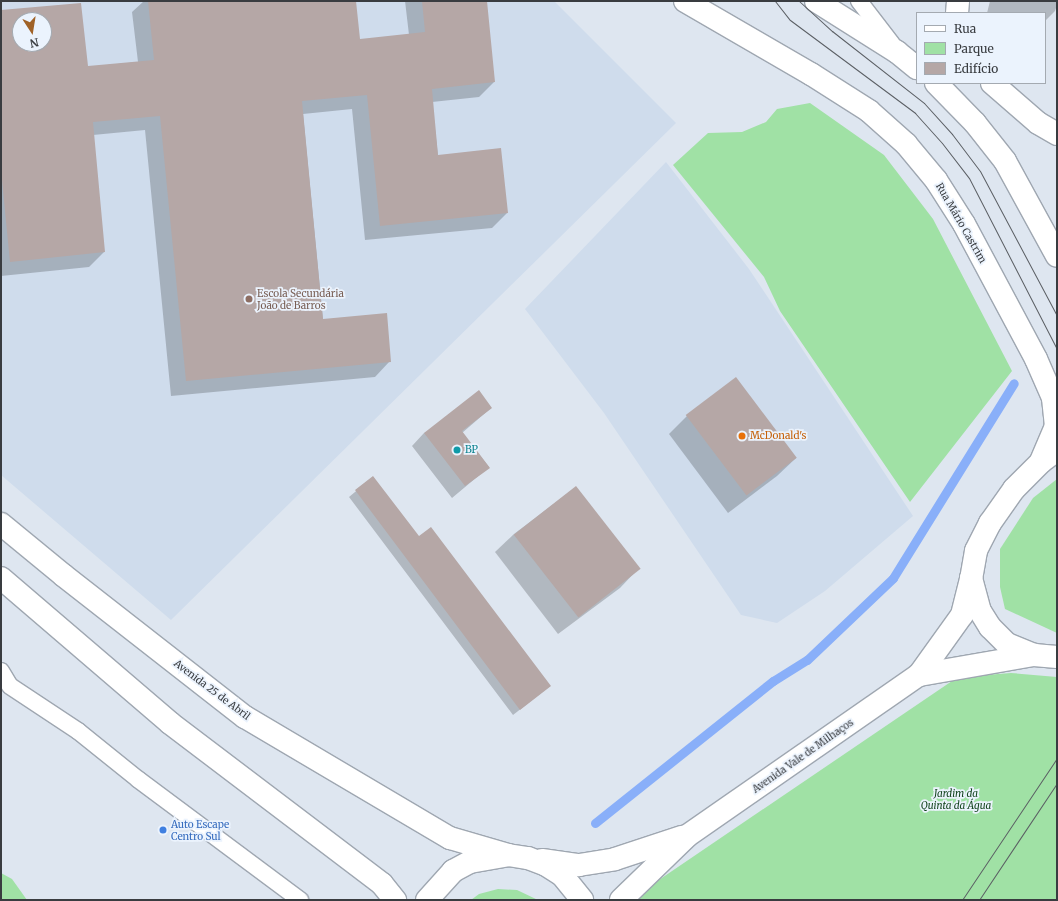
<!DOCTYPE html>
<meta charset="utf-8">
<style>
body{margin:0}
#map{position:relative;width:1058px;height:901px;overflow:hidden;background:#dee6f0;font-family:Merriweather,serif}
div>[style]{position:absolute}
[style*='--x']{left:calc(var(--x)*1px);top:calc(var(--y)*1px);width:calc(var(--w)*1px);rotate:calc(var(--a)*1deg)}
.built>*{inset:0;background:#cfdcec}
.green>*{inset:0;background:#a0e1a5}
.shadow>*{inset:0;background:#0003}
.stream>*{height:9px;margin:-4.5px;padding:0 4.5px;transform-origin:4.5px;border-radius:4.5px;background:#89aff9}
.building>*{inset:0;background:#b5a7a6;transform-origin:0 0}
.roads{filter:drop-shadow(1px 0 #9fa7b1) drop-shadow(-1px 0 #9fa7b1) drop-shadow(0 1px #9fa7b1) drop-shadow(0 -1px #9fa7b1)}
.service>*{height:16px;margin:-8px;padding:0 8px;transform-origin:8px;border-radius:8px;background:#fff}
.minor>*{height:22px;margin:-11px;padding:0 11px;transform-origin:11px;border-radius:11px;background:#fff}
.tertiary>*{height:22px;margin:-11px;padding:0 11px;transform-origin:11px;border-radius:11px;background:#fff}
.primary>*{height:22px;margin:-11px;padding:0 11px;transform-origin:11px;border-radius:11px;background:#fff}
.tram>*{height:1px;margin:-0.5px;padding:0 0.5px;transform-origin:0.5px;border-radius:0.5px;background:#5b5f64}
.dots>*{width:11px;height:11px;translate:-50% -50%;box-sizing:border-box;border:2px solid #ebf3fd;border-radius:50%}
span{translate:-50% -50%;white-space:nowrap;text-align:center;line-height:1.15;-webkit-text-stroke:3.5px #ebf3fd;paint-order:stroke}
.street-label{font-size:10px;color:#393c40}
.education-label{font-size:10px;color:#785e54}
.left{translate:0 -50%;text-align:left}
.food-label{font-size:10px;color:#c56008}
.culture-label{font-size:10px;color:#0d838f}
.park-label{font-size:10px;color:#0c3f17;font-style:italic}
.shop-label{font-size:10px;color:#366cbe}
.frame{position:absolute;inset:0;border:2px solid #393c40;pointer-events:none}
.legend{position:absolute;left:916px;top:12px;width:130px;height:72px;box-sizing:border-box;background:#ebf3fd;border:1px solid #a4aab1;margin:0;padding:5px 7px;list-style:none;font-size:12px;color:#393c40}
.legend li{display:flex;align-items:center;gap:8px;height:20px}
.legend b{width:20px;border:1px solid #a4aab1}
.north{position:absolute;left:12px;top:12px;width:40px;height:40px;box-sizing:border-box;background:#ebf3fd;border:1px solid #a4aab1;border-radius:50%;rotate:168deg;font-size:11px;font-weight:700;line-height:16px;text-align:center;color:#393c40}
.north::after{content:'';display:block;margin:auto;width:14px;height:18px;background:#a06227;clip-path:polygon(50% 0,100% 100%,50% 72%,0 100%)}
</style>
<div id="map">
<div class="built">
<div style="clip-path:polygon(evenodd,1px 1px,554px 1px,676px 123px,171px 620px,1px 475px,1px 1px,20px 20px,44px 20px,44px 44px,20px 44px,20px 20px)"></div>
<div style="clip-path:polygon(666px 162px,749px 269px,913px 516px,825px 591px,777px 623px,741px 615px,604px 413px,525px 309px)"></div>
</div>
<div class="green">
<div style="clip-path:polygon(810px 103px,884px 155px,933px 219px,1012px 371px,910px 502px,780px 311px,764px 277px,673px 165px,708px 133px,742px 132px,766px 122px,777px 109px)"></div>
<div style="clip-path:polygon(1057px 479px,1057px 633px,1005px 609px,1000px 587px,1000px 549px,1033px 498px)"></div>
<div style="clip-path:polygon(1011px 673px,1057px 677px,1057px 900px,633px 900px,650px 886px,952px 681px,973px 676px)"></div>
<div style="clip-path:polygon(1px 873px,12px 879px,27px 900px,1px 900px)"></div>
<div style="clip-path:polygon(498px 889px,517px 890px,538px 900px,471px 900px,479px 894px)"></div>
</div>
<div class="shadow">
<div style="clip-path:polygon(evenodd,144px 1px,355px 1px,359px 40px,409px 35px,405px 1px,486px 1px,494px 82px,479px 97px,432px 102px,438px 156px,507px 213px,492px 228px,365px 240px,352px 109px,303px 114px,323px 320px,390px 361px,375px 377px,171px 396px,145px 130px,93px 135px,104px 252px,89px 267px,1px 276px,1px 11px,80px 4px,87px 67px,138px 62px,132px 12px,144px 1px,20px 20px,44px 20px,44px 44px,20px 44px,20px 20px)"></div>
<div style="clip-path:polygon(990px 1px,1057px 1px,1057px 5px,1055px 11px,1045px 21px,1045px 13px,987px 13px)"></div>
<div style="clip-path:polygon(491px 408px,462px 433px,489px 467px,452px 498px,412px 446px,424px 433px)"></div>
<div style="clip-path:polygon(687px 416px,796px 458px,777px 476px,728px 513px,669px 434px)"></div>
<div style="clip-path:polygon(373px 477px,418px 538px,550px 686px,513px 715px,349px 497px)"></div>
<div style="clip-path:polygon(576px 487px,638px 569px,620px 588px,558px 634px,495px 552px,514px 534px)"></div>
</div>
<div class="stream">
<div style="--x:595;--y:823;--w:228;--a:-38.6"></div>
<div style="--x:773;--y:681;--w:40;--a:-32"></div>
<div style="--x:807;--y:660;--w:119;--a:-43.6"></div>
<div style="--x:893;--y:578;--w:229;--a:-58.2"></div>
</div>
<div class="building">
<div style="clip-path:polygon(evenodd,148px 1px,356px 1px,360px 39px,425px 32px,422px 1px,487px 1px,495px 82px,432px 89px,438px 155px,501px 148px,508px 213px,380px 226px,367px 95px,302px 101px,323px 319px,387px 313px,391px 362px,186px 381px,160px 116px,93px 122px,105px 252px,10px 262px,1px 170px,1px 10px,81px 3px,88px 66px,154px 60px,148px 1px,20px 20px,44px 20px,44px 44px,20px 44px,20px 20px)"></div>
<div style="left:736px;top:377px;width:101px;height:63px;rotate:53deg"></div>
<div style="clip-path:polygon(479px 390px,492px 408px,462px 431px,490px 468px,465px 486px,424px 433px)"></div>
<div style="clip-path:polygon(373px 476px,419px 536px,431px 527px,551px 686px,520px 710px,355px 490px)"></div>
<div style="left:576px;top:486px;width:105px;height:79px;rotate:52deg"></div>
</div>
<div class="roads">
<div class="service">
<div style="--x:859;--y:1;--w:54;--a:52.5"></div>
<div style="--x:1;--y:671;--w:17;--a:59"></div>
<div style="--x:10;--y:686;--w:82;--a:33.5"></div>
<div style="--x:78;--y:731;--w:78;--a:38.8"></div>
<div style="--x:139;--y:780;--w:201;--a:36.7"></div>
</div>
<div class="minor">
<div style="--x:957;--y:13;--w:12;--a:-85"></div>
<div style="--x:992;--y:83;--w:61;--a:41"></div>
<div style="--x:1038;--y:123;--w:22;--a:30"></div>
</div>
<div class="tertiary">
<div style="--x:685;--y:1;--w:146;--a:30.1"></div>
<div style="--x:811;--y:74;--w:69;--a:32.5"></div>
<div style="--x:869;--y:111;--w:50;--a:41.7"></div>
<div style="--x:906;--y:144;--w:47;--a:50.2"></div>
<div style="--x:936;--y:180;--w:52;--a:57.5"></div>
<div style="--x:964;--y:224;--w:153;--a:61.9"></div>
<div style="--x:1036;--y:359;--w:43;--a:66.4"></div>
<div style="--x:1053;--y:398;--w:28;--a:84"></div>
<div style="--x:1056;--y:426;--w:39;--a:113"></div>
<div style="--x:816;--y:1;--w:96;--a:32.2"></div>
<div style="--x:897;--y:52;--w:26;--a:39"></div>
<div style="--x:936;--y:83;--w:56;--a:45.7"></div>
<div style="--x:975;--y:123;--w:48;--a:51.7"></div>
<div style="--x:1005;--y:161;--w:108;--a:61.3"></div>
</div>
<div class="primary">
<div style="--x:1057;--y:450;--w:20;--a:143"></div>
<div style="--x:1041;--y:462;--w:38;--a:135"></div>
<div style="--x:1014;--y:489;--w:42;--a:125.2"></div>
<div style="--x:990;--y:523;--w:31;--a:117"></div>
<div style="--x:976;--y:551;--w:27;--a:100"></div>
<div style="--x:971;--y:578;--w:34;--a:75"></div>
<div style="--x:980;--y:611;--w:19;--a:58"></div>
<div style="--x:990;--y:627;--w:24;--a:45"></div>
<div style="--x:1007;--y:644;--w:29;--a:22"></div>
<div style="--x:1034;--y:655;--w:23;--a:5"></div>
<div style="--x:1;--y:524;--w:80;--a:39.4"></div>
<div style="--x:63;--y:575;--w:231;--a:38"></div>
<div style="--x:245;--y:717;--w:238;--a:30.6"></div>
<div style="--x:450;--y:838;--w:60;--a:16.3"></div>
<div style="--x:1;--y:578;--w:223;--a:40.6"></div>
<div style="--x:170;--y:723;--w:266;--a:37.2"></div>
<div style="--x:382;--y:884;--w:21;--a:51"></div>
<div style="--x:919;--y:675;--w:117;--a:-9.9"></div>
<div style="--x:542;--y:860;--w:37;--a:8"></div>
<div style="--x:579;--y:865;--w:36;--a:-9"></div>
<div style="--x:615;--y:859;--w:71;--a:-18.2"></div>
<div style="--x:427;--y:900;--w:39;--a:-48"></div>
<div style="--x:453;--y:871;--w:19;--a:-28"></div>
<div style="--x:470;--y:862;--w:39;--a:-10"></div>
<div style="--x:508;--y:855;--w:20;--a:9"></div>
<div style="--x:528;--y:858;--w:19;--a:21"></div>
<div style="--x:546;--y:865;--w:19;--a:32"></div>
<div style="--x:562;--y:875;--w:32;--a:51"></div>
<div style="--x:621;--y:900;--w:92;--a:-44.1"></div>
<div style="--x:687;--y:836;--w:282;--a:-34.8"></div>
<div style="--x:919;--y:675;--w:74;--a:-54.4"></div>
<div style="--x:962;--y:615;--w:38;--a:-76"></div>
</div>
</div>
<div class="tram">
<div style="--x:775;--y:1;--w:24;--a:52"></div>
<div style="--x:790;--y:20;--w:156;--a:36.6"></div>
<div style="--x:915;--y:113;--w:40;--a:48"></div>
<div style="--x:942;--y:143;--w:44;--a:52.4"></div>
<div style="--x:969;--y:178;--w:192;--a:62.8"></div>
<div style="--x:799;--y:1;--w:45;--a:42.3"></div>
<div style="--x:832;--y:31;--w:117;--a:38"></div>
<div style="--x:924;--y:103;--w:42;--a:47.9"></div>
<div style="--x:952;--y:134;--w:46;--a:52.9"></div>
<div style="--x:980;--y:171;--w:164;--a:62"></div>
<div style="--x:962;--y:900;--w:171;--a:-56.2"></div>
<div style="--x:979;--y:900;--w:141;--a:-56.3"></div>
</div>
<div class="dots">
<div style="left:249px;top:299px;background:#8d6e63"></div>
<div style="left:742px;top:436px;background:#e8710a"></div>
<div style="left:457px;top:450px;background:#0f9aa8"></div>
<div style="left:163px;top:830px;background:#3f7fe0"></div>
</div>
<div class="street-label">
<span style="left:961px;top:223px;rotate:60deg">Rua Mário Castrim</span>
<span style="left:212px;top:690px;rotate:37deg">Avenida 25 de Abril</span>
<span style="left:803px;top:756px;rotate:-35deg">Avenida Vale de Milhaços</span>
</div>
<div class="education-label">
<span class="left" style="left:257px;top:299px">Escola Secundária<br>João de Barros</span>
</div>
<div class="food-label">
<span class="left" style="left:750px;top:436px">McDonald's</span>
</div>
<div class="culture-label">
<span class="left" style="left:465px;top:450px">BP</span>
</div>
<div class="park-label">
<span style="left:956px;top:799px">Jardim da<br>Quinta da Água</span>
</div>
<div class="shop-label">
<span class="left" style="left:171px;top:830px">Auto Escape<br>Centro Sul</span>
</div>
<div class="frame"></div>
<ul class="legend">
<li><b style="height:5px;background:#fff"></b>Rua</li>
<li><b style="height:11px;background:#a0e1a5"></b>Parque</li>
<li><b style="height:11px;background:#b5a7a6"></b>Edifício</li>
</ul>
<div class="north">N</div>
</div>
